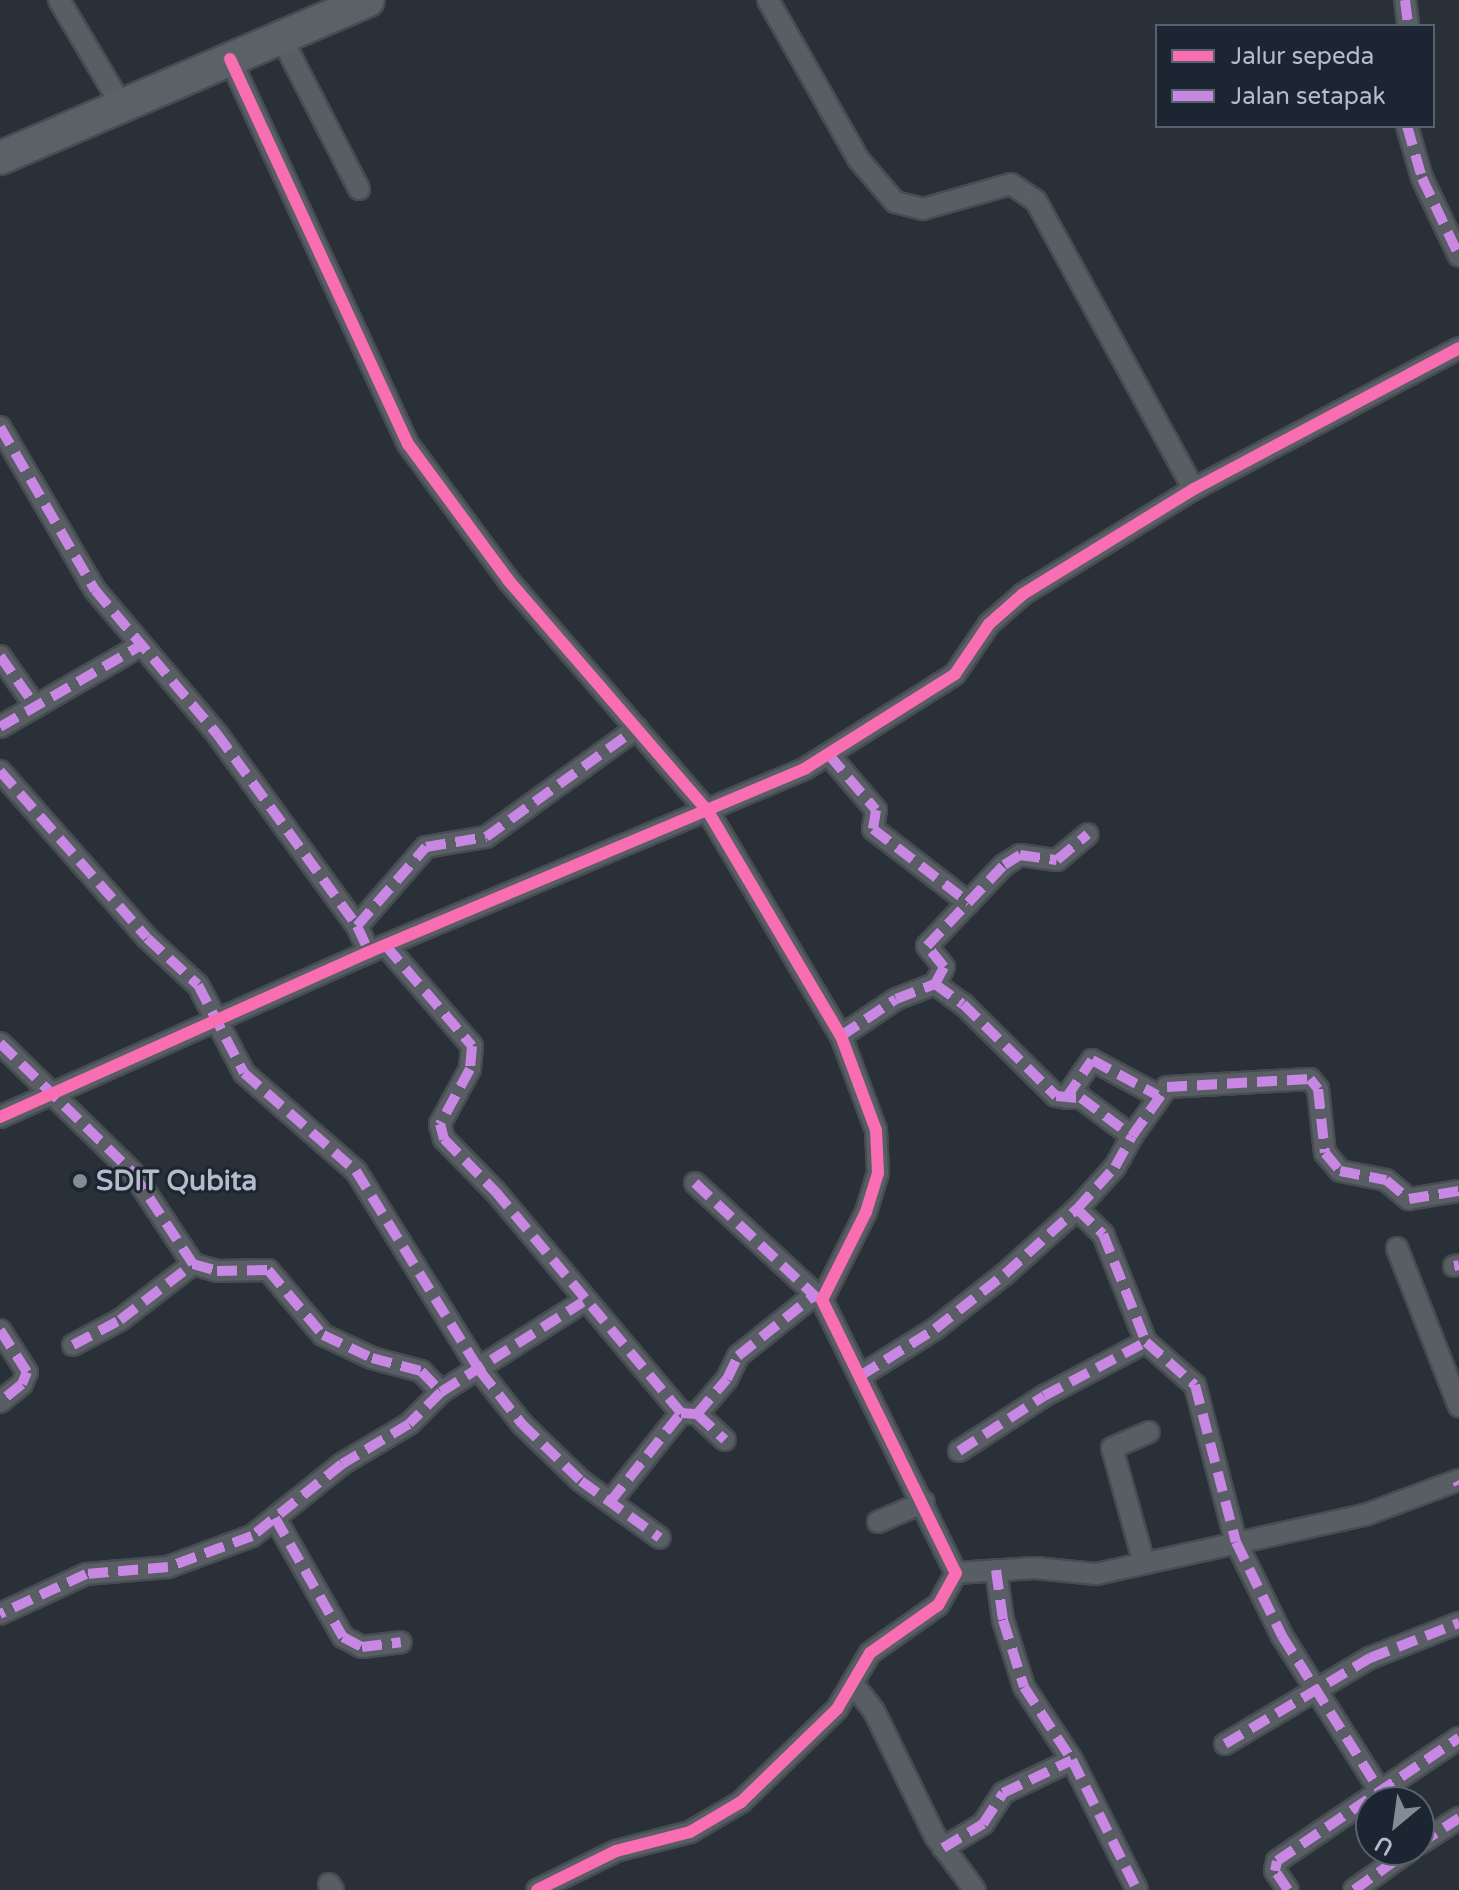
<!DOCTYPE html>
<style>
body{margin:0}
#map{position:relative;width:1459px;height:1890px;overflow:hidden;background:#293037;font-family:"Varela Round",sans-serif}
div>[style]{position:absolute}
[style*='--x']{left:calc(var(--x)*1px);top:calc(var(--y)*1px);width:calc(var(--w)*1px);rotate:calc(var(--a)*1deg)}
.roads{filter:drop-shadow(2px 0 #474c52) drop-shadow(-2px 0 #474c52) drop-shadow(0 2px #474c52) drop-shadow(0 -2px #474c52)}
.street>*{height:20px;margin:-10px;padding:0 10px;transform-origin:10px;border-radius:10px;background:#595e65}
.primary>*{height:32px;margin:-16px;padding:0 16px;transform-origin:16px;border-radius:16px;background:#5b6167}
.quiet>*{height:10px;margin-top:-5px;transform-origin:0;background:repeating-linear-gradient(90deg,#c787e3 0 20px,transparent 0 30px)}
.cycleway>*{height:12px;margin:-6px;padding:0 6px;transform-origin:6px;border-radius:6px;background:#f96db3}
.dots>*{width:22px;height:22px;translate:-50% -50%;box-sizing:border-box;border:4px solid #1c2632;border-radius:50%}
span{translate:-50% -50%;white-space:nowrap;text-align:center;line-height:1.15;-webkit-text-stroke:6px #1c2632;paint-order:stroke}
.poi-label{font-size:28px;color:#b3bcc8;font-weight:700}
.left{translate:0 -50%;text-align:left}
.legend{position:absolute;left:1155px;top:24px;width:280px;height:104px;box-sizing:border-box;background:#1c2632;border:2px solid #58626e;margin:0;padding:10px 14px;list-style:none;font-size:24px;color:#b3bcc8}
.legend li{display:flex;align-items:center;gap:16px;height:40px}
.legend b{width:40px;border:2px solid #58626e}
.north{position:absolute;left:1355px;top:1786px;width:80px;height:80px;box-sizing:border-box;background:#1c2632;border:2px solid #58626e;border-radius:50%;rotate:209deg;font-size:22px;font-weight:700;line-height:32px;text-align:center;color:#b3bcc8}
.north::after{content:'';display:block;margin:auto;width:28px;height:36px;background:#838b95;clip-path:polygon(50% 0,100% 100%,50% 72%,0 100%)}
</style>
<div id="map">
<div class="roads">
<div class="street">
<div style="--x:59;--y:0;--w:123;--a:59.3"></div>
<div style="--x:768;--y:0;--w:184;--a:60.4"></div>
<div style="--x:859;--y:160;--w:55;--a:49.4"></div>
<div style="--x:895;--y:202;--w:29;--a:14"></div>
<div style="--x:923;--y:209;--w:91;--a:-15.9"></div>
<div style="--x:1011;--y:184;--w:30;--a:34"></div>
<div style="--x:1036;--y:201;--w:328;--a:61.3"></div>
<div style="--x:1405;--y:0;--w:26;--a:83"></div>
<div style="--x:281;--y:37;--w:171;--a:62.8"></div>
<div style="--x:230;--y:59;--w:424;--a:65.2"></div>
<div style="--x:408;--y:444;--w:170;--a:53.6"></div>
<div style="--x:509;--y:581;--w:306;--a:49.2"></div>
<div style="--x:709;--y:813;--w:259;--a:59.4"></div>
<div style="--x:841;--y:1036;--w:100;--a:69.6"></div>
<div style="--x:876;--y:1130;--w:43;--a:87.3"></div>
<div style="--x:878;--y:1173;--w:41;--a:107.1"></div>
<div style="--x:866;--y:1212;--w:98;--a:116.6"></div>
<div style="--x:822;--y:1300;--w:304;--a:63.9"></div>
<div style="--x:956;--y:1573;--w:37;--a:119"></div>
<div style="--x:938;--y:1605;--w:83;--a:144.8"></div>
<div style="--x:870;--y:1653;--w:65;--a:120.5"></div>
<div style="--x:837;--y:1709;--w:134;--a:135.9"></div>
<div style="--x:741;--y:1802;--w:59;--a:149.5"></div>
<div style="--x:690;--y:1832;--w:76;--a:165.6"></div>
<div style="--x:616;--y:1851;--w:88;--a:153.7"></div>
<div style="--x:1407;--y:126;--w:54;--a:73.9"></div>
<div style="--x:1422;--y:178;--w:86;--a:64.6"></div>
<div style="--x:0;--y:427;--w:189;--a:59.8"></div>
<div style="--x:95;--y:590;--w:189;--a:49.7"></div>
<div style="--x:217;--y:734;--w:238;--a:53.9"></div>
<div style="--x:357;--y:926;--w:29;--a:65"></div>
<div style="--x:0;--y:656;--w:62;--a:54.8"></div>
<div style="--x:0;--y:727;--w:162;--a:-30.1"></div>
<div style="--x:829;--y:755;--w:72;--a:49.5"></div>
<div style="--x:876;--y:810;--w:19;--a:99"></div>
<div style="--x:873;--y:829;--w:121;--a:37.6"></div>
<div style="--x:0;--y:771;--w:222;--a:48.6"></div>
<div style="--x:147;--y:938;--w:69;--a:42.7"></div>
<div style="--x:198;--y:985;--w:99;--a:62.4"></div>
<div style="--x:244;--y:1073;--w:149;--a:41.2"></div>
<div style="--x:356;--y:1171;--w:235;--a:58.2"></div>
<div style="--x:480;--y:1371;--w:68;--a:51.6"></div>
<div style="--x:522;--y:1424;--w:82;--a:44"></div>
<div style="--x:581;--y:1481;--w:97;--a:35.8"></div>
<div style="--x:357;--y:926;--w:105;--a:-48.9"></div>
<div style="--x:426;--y:847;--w:61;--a:-9.5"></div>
<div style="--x:486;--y:837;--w:186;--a:-35.8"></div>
<div style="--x:386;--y:946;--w:132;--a:49.3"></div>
<div style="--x:472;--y:1046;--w:23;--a:95"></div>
<div style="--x:470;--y:1069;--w:63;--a:118.6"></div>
<div style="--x:440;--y:1124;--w:16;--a:75"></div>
<div style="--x:444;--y:1139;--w:73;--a:45.6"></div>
<div style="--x:495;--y:1191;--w:290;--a:50"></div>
<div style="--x:935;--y:984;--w:19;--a:-62"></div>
<div style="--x:944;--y:967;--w:27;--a:-129"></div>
<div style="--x:927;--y:946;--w:112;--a:-46.5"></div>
<div style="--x:1004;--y:865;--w:19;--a:-32"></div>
<div style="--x:1020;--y:855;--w:37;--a:8"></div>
<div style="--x:1057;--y:860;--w:40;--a:-40"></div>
<div style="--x:841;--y:1036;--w:66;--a:-33.9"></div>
<div style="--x:896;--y:999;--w:42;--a:-21"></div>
<div style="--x:935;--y:984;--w:34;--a:36"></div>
<div style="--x:963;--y:1004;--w:131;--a:44.7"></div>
<div style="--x:1056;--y:1096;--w:25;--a:5"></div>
<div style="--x:1081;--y:1098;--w:64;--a:36.7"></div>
<div style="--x:1132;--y:1136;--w:60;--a:-54.5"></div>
<div style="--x:1167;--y:1087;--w:143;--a:-3.2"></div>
<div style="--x:1310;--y:1079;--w:13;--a:51"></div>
<div style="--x:1318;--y:1089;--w:64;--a:83.8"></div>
<div style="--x:1325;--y:1153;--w:23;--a:50"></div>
<div style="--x:1340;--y:1171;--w:47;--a:11.1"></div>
<div style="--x:1386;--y:1180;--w:30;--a:40"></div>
<div style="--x:1409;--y:1199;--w:51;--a:-9.1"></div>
<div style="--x:0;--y:1043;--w:186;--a:44.3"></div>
<div style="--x:133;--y:1173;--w:109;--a:56.6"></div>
<div style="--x:193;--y:1264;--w:25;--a:16"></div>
<div style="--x:217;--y:1271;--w:51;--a:-1.1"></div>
<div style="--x:268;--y:1270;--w:85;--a:49.8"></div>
<div style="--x:323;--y:1335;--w:54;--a:25.1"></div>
<div style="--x:372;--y:1358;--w:51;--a:14.9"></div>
<div style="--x:421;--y:1371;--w:29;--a:46"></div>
<div style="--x:441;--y:1392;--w:45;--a:135"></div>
<div style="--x:409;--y:1424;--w:78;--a:149.2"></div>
<div style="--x:342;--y:1464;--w:115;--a:141.3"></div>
<div style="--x:252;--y:1536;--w:90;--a:159.7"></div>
<div style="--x:168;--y:1567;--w:82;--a:175.1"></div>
<div style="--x:86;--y:1574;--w:95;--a:155.1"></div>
<div style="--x:1066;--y:1098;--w:46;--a:-55.6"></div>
<div style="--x:1092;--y:1060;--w:74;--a:28.3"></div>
<div style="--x:0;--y:1117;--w:404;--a:-24.1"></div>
<div style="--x:369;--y:952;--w:474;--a:-22.8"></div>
<div style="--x:806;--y:768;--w:176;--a:-32.2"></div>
<div style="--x:955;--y:674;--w:60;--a:-55.8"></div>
<div style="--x:989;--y:624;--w:45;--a:-41.4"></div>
<div style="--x:1023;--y:594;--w:201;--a:-31.6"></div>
<div style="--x:1194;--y:489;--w:300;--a:-28"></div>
<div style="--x:695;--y:1183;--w:173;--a:42.7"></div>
<div style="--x:1077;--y:1209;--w:36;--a:44"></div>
<div style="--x:1103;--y:1234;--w:116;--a:68.3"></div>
<div style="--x:1146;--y:1342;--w:65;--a:41.3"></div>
<div style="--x:1195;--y:1385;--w:162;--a:75.4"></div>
<div style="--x:1236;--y:1542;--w:105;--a:63.9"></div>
<div style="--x:1282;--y:1636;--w:196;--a:57.7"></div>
<div style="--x:1397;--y:1248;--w:170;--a:68.6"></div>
<div style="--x:1454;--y:1266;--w:5;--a:-11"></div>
<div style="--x:0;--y:1330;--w:50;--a:57.3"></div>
<div style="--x:27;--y:1372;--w:13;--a:113"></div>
<div style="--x:22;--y:1384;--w:28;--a:141"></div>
<div style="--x:73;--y:1345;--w:53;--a:-28"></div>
<div style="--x:120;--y:1320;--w:92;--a:-37.5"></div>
<div style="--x:860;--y:1376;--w:89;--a:-32.1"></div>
<div style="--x:935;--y:1329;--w:89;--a:-38.2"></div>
<div style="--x:1005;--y:1274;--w:97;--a:-42.1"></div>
<div style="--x:1077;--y:1209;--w:57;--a:-47.9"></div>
<div style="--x:1115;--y:1167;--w:35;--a:-61"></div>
<div style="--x:441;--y:1392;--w:168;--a:-32.4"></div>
<div style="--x:697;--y:1414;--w:38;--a:43"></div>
<div style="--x:959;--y:1451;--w:101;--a:-32.9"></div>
<div style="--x:1044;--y:1396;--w:115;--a:-27.9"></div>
<div style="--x:610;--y:1502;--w:114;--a:-51.4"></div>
<div style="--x:681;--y:1413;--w:16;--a:4"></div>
<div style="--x:697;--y:1414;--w:46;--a:-49.4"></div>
<div style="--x:727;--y:1379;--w:25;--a:-64"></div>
<div style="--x:738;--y:1356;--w:95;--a:-38.6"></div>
<div style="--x:275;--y:1518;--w:137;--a:60.3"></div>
<div style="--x:343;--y:1637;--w:21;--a:28"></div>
<div style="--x:362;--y:1647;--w:39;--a:-7"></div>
<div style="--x:878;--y:1522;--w:50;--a:-23.5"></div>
<div style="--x:1144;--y:1563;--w:119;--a:-105.5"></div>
<div style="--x:1112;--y:1448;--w:40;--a:-23.4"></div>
<div style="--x:996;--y:1570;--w:50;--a:82"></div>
<div style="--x:1003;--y:1620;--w:70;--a:72.6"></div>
<div style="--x:1024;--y:1687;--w:87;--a:56.7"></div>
<div style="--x:1072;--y:1760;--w:145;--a:63.4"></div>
<div style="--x:956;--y:1573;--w:79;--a:-3.6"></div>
<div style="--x:1035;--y:1568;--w:61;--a:5.6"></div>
<div style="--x:1096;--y:1574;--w:275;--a:-12.4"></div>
<div style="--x:1365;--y:1515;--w:100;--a:-20.4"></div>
<div style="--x:853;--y:1684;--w:34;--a:52"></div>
<div style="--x:874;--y:1711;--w:139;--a:64"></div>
<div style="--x:935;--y:1836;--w:67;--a:53.5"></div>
<div style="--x:1225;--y:1744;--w:169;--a:-30.7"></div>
<div style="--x:1370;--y:1658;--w:96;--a:-21.5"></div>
<div style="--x:1419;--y:1844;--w:48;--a:-33"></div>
<div style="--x:943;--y:1848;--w:47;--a:-31"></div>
<div style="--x:983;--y:1824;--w:37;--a:-57"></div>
<div style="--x:1003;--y:1793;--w:76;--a:-25.6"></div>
<div style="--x:329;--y:1884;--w:7;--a:56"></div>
<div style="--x:1288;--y:1890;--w:23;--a:-124"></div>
<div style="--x:1275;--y:1871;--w:10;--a:-79"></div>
<div style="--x:1277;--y:1861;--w:220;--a:-34.1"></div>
<div style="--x:1354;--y:1890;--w:69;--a:-35.5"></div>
</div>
<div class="primary">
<div style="--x:0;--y:158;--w:400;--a:-23.2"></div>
</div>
</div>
<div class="quiet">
<div style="--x:1405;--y:0;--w:26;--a:83"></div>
<div style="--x:1407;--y:126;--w:54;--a:73.9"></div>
<div style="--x:1422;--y:178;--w:86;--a:64.6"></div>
<div style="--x:0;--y:427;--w:189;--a:59.8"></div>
<div style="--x:95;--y:590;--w:189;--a:49.7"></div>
<div style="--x:217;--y:734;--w:238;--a:53.9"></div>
<div style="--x:357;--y:926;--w:29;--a:65"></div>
<div style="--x:0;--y:656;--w:62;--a:54.8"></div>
<div style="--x:0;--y:727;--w:162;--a:-30.1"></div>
<div style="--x:829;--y:755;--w:72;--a:49.5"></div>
<div style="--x:876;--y:810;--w:19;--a:99"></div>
<div style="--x:873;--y:829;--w:121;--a:37.6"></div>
<div style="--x:0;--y:771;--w:222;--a:48.6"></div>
<div style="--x:147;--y:938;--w:69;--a:42.7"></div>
<div style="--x:198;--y:985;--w:99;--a:62.4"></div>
<div style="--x:244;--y:1073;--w:149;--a:41.2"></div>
<div style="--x:356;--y:1171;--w:235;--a:58.2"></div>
<div style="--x:480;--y:1371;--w:68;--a:51.6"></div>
<div style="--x:522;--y:1424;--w:82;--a:44"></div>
<div style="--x:581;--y:1481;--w:97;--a:35.8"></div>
<div style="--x:357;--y:926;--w:105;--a:-48.9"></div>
<div style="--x:426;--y:847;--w:61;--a:-9.5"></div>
<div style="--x:486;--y:837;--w:186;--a:-35.8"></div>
<div style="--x:386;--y:946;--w:132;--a:49.3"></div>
<div style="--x:472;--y:1046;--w:23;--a:95"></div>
<div style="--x:470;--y:1069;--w:63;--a:118.6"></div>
<div style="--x:440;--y:1124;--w:16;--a:75"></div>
<div style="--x:444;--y:1139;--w:73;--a:45.6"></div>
<div style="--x:495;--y:1191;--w:290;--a:50"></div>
<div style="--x:935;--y:984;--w:19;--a:-62"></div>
<div style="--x:944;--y:967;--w:27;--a:-129"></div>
<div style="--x:927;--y:946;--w:112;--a:-46.5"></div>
<div style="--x:1004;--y:865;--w:19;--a:-32"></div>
<div style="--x:1020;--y:855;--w:37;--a:8"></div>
<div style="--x:1057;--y:860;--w:40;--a:-40"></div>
<div style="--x:841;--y:1036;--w:66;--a:-33.9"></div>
<div style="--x:896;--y:999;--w:42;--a:-21"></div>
<div style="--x:935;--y:984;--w:34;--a:36"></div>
<div style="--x:963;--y:1004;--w:131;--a:44.7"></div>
<div style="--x:1056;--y:1096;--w:25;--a:5"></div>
<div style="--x:1081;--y:1098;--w:64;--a:36.7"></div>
<div style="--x:1132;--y:1136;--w:60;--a:-54.5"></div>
<div style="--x:1167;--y:1087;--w:143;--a:-3.2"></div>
<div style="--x:1310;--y:1079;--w:13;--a:51"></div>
<div style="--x:1318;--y:1089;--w:64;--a:83.8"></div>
<div style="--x:1325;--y:1153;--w:23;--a:50"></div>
<div style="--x:1340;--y:1171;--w:47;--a:11.1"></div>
<div style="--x:1386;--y:1180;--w:30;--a:40"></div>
<div style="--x:1409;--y:1199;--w:51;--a:-9.1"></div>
<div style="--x:0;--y:1043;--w:186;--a:44.3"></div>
<div style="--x:133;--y:1173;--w:109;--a:56.6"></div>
<div style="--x:193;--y:1264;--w:25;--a:16"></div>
<div style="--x:217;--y:1271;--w:51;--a:-1.1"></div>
<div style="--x:268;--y:1270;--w:85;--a:49.8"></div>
<div style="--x:323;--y:1335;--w:54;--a:25.1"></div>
<div style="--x:372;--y:1358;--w:51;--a:14.9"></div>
<div style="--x:421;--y:1371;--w:29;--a:46"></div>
<div style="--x:441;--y:1392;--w:45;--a:135"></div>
<div style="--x:409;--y:1424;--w:78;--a:149.2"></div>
<div style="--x:342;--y:1464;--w:115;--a:141.3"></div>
<div style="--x:252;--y:1536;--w:90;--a:159.7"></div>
<div style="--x:168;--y:1567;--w:82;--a:175.1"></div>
<div style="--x:86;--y:1574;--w:95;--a:155.1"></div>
<div style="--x:1066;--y:1098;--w:46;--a:-55.6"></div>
<div style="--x:1092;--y:1060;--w:74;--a:28.3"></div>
<div style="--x:695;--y:1183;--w:169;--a:43.3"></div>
<div style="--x:1077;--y:1209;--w:36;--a:44"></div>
<div style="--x:1103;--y:1234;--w:116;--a:68.3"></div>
<div style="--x:1146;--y:1342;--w:65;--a:41.3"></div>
<div style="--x:1195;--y:1385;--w:162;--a:75.4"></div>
<div style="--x:1236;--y:1542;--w:105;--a:63.9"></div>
<div style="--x:1282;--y:1636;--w:196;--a:57.7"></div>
<div style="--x:1454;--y:1266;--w:5;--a:-11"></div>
<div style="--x:0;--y:1330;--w:50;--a:57.3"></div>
<div style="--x:27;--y:1372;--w:13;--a:113"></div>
<div style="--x:22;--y:1384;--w:28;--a:141"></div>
<div style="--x:73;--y:1345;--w:53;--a:-28"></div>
<div style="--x:120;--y:1320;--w:92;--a:-37.5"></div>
<div style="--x:860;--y:1376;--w:89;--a:-32.1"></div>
<div style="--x:935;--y:1329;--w:89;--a:-38.2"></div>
<div style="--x:1005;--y:1274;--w:97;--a:-42.1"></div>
<div style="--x:1077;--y:1209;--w:57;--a:-47.9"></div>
<div style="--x:1115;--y:1167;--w:35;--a:-61"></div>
<div style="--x:441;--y:1392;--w:168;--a:-32.4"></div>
<div style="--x:697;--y:1414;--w:38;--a:43"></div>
<div style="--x:959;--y:1451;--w:101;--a:-32.9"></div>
<div style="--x:1044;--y:1396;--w:115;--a:-27.9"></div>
<div style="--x:1457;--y:1481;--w:4;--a:63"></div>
<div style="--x:610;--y:1502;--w:114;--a:-51.4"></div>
<div style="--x:681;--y:1413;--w:16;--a:4"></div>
<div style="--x:697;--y:1414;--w:46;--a:-49.4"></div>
<div style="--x:727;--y:1379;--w:25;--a:-64"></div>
<div style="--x:738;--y:1356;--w:95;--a:-38.6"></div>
<div style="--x:275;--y:1518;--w:137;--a:60.3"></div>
<div style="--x:343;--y:1637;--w:21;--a:28"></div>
<div style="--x:362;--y:1647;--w:39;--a:-7"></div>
<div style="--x:996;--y:1570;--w:50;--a:82"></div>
<div style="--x:1003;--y:1620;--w:70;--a:72.6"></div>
<div style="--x:1024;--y:1687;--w:87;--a:56.7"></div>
<div style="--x:1072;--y:1760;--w:145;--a:63.4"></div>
<div style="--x:1225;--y:1744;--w:169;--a:-30.7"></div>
<div style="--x:1370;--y:1658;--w:96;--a:-21.5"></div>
<div style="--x:1419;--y:1844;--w:48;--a:-33"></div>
<div style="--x:943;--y:1848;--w:47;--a:-31"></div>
<div style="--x:983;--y:1824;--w:37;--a:-57"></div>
<div style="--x:1003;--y:1793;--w:76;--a:-25.6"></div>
<div style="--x:1288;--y:1890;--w:23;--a:-124"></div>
<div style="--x:1275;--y:1871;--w:10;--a:-79"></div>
<div style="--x:1277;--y:1861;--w:220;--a:-34.1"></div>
<div style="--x:1354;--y:1890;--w:69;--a:-35.5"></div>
</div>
<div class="cycleway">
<div style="--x:230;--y:59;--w:424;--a:65.2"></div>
<div style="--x:408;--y:444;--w:170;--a:53.6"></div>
<div style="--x:509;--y:581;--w:306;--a:49.2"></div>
<div style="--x:709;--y:813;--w:259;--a:59.4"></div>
<div style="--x:841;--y:1036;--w:100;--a:69.6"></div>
<div style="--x:876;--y:1130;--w:43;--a:87.3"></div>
<div style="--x:878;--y:1173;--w:41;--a:107.1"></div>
<div style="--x:866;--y:1212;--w:98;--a:116.6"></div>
<div style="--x:822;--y:1300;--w:304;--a:63.9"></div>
<div style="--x:956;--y:1573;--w:37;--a:119"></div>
<div style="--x:938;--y:1605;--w:83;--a:144.8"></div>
<div style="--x:870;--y:1653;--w:65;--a:120.5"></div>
<div style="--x:837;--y:1709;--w:134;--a:135.9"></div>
<div style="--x:741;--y:1802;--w:59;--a:149.5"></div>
<div style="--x:690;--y:1832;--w:76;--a:165.6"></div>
<div style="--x:616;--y:1851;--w:88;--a:153.7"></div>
<div style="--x:0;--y:1117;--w:404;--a:-24.1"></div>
<div style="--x:369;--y:952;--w:474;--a:-22.8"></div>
<div style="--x:806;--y:768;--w:176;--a:-32.2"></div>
<div style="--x:955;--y:674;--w:60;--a:-55.8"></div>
<div style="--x:989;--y:624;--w:45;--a:-41.4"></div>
<div style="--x:1023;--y:594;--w:201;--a:-31.6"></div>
<div style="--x:1194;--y:489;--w:300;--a:-28"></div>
</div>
<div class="dots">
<div style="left:80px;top:1181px;background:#838b95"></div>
</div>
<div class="poi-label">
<span class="left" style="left:96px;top:1181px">SDIT Qubita</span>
</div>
<ul class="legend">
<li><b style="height:10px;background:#f96db3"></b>Jalur sepeda</li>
<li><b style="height:10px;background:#c787e3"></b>Jalan setapak</li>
</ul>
<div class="north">U</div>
</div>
